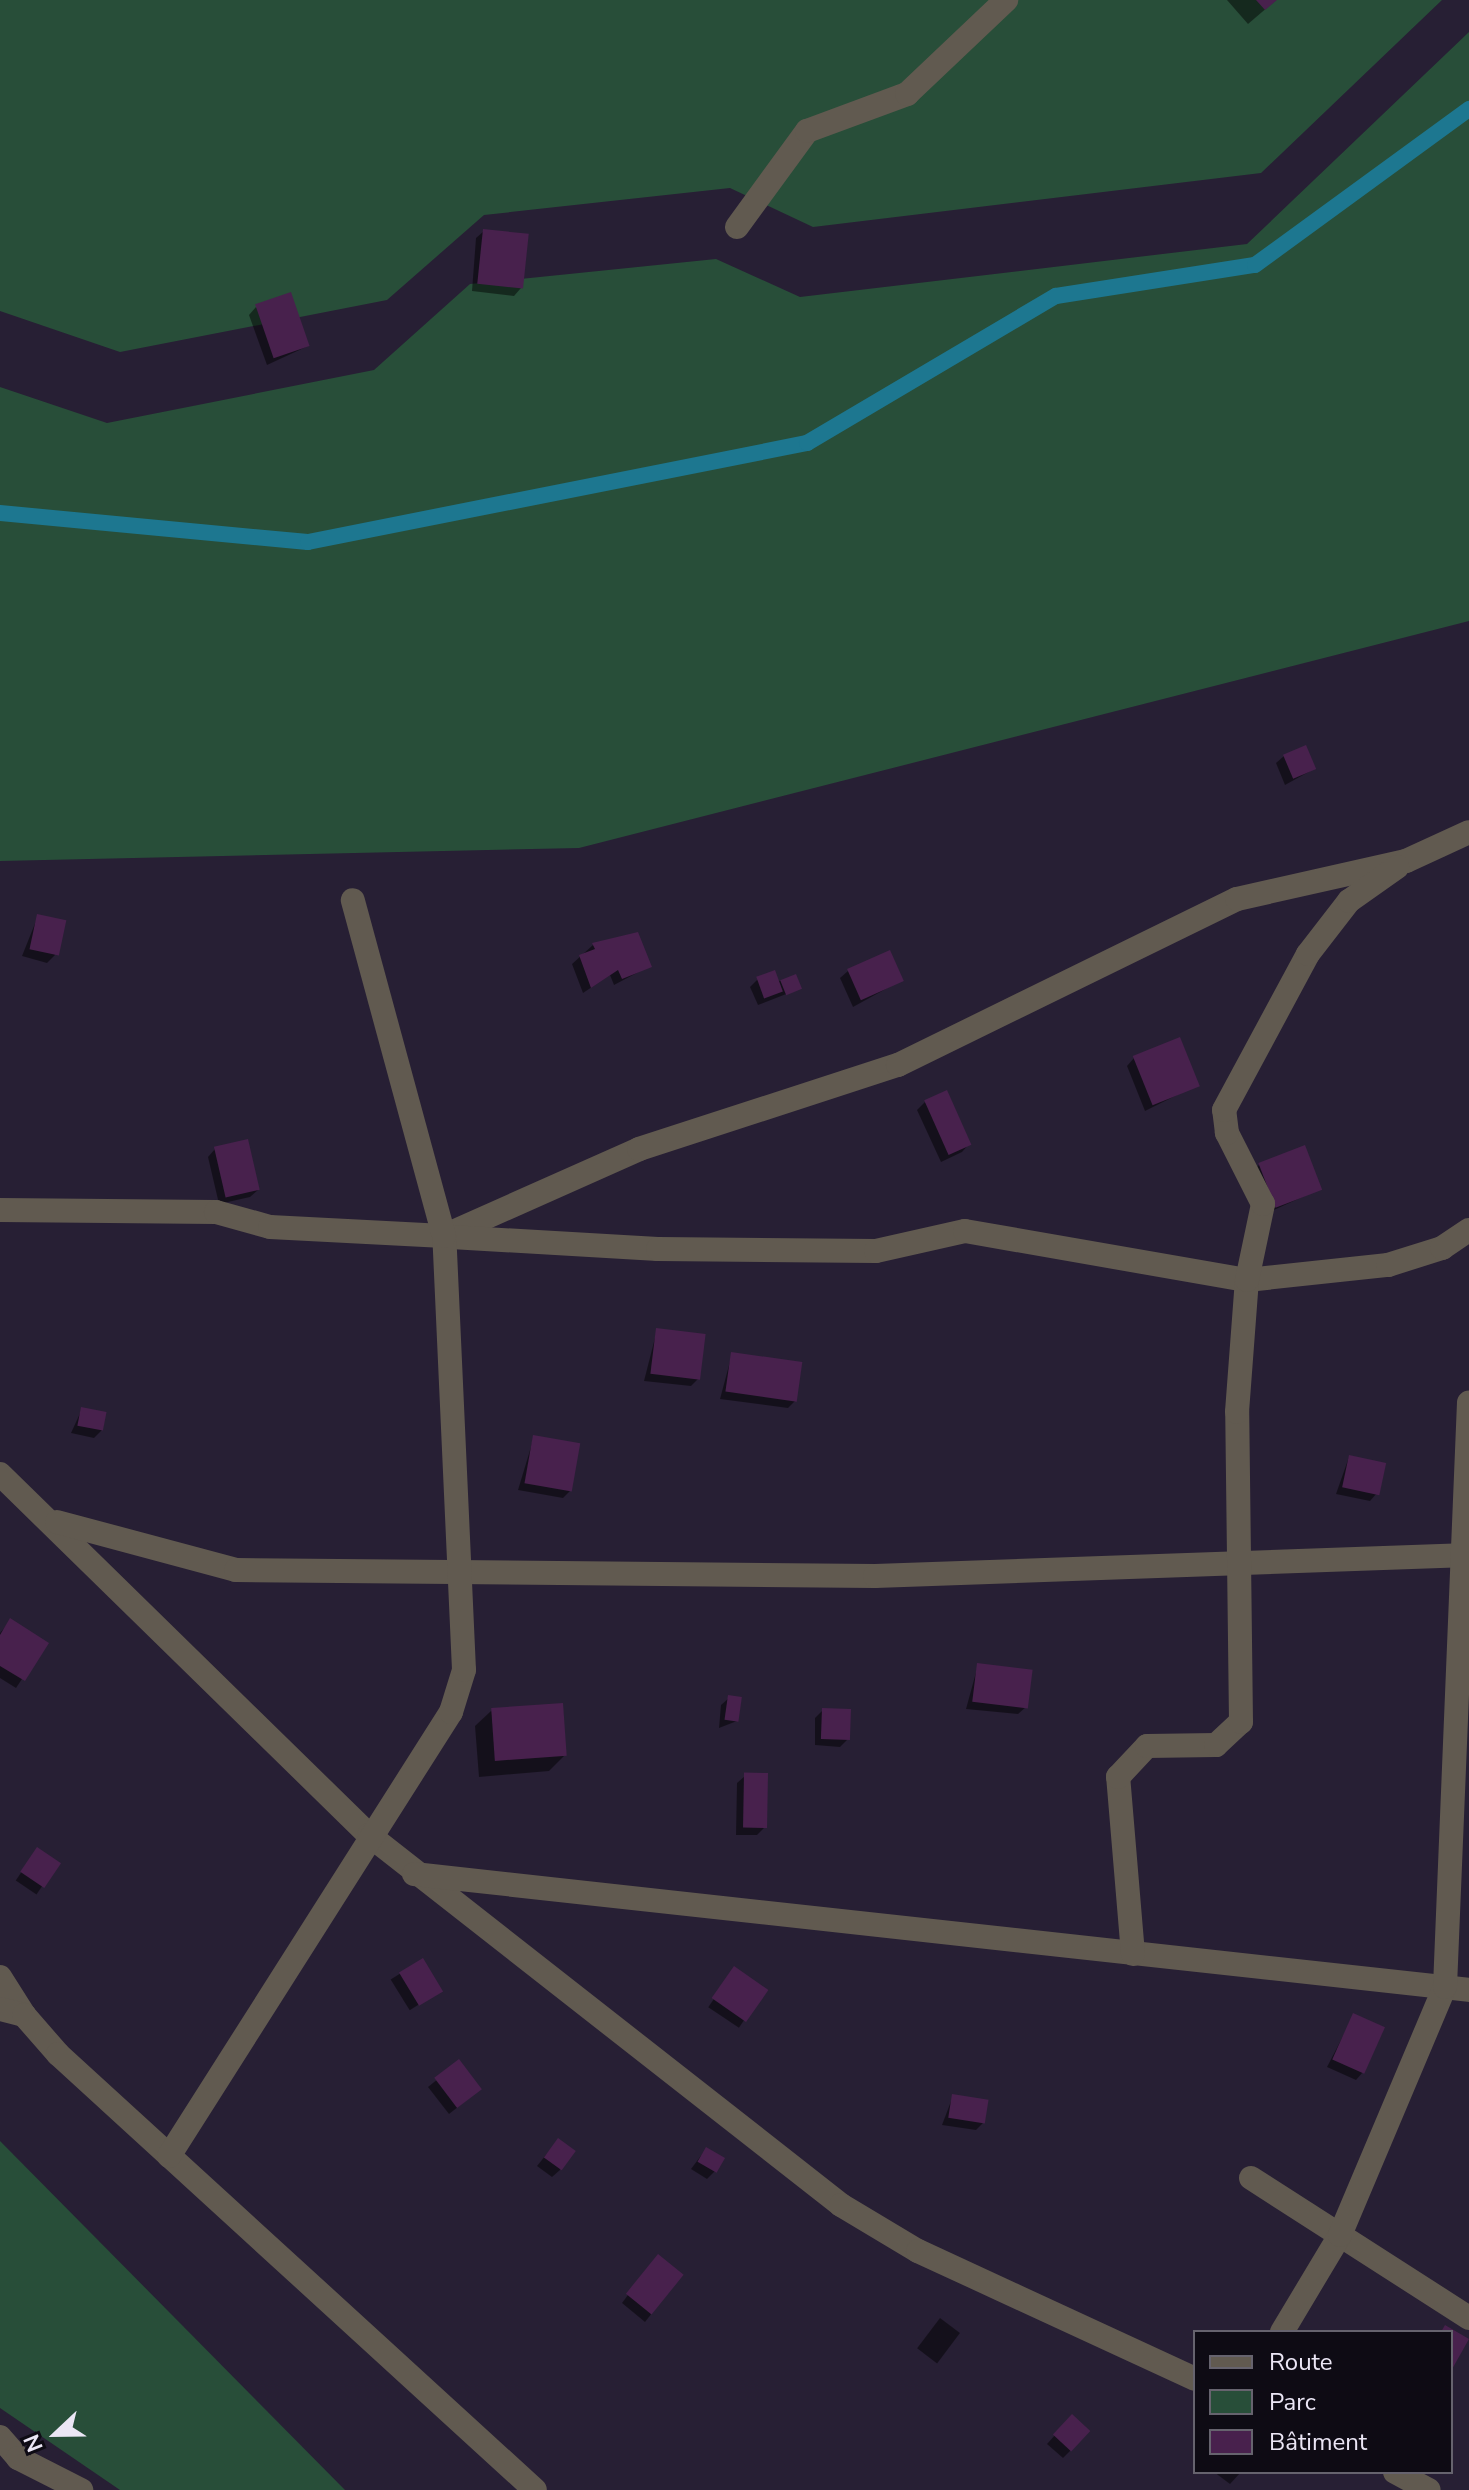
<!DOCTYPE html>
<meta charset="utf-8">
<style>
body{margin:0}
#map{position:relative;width:1469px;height:2490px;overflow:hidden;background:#271f34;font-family:"Nunito Sans",sans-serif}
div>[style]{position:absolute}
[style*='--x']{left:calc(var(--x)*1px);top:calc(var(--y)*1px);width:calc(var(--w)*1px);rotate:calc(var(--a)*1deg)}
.green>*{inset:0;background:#284e39}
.shadow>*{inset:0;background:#0007;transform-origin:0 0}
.stream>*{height:16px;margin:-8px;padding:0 8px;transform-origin:8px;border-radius:8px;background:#1d7790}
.building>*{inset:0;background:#48214d;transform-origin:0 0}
.street>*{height:24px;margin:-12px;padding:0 12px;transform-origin:12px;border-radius:12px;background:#615a50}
span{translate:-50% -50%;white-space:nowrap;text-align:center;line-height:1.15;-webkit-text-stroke:6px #0e0b14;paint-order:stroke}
.legend{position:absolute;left:1193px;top:2330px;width:260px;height:144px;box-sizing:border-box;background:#0e0b14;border:2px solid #66636e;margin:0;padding:10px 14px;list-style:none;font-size:24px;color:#ebe6f5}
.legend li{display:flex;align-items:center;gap:16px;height:40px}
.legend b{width:40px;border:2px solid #66636e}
.north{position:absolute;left:16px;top:2394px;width:80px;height:80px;-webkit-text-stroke:6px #0e0b14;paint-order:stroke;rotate:248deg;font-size:22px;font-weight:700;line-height:32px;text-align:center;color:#ebe6f5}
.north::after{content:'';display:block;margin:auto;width:28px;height:36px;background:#ebe6f5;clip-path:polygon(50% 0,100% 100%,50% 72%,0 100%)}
</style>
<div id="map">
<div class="green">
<div style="clip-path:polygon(0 0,1442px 0,1261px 173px,813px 227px,730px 188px,484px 215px,387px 300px,120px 352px,0 311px)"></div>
<div style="clip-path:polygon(1469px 32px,1469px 621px,579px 848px,0 861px,0 387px,107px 423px,374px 370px,470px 284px,716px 259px,800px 297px,1247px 244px)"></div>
<div style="clip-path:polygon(0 2141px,345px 2490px,120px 2490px,0 2408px)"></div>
</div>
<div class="shadow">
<div style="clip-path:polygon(1227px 0,1276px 0,1248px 24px)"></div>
<div style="clip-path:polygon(484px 231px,521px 288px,514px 296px,472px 291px,476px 238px)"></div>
<div style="clip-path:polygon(256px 307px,308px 346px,267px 365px,249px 315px)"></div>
<div style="clip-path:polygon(1284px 756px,1314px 769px,1285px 785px,1276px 763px)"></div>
<div style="clip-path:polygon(38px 916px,55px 955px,47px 963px,22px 956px)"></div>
<div style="clip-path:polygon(593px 945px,650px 966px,614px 985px,610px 975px,583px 993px,572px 964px)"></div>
<div style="clip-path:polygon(848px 971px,902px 980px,853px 1007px,840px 978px)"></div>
<div style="clip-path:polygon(758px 979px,781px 981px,799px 989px,758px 1005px,750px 987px)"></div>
<div style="clip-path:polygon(1134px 1058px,1197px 1085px,1145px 1111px,1127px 1066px)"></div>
<div style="clip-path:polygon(925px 1102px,969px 1144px,962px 1152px,941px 1162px,917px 1110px)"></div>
<div style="clip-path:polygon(215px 1149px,258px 1190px,250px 1197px,219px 1204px,208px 1157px)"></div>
<div style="clip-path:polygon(1259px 1165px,1320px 1189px,1267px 1213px,1251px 1173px)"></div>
<div style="clip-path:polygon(657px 1330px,699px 1378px,691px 1386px,644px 1381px)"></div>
<div style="clip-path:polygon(732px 1354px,795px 1401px,788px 1408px,720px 1399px)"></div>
<div style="clip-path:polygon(82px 1409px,102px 1430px,94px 1438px,71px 1433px)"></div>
<div style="clip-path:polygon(534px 1437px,570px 1491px,563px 1498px,518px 1490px)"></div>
<div style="clip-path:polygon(1349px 1457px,1377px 1493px,1370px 1501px,1336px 1494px)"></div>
<div style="clip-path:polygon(11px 1620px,46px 1643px,16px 1688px,0 1678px,0 1633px)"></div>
<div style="clip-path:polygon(978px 1665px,1026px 1707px,1018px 1714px,966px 1709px)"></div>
<div style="clip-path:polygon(729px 1698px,737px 1721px,719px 1728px,721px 1705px)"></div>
<div style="clip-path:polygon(823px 1710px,848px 1739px,840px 1747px,815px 1745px,815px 1718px)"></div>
<div style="clip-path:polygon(491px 1711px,565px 1755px,549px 1771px,479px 1777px,475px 1726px)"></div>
<div style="clip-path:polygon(745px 1776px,765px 1827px,757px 1835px,736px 1835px,737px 1783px)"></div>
<div style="left:37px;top:1849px;width:25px;height:38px;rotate:34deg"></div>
<div style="left:422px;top:1960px;width:36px;height:37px;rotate:58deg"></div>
<div style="left:734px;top:1969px;width:37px;height:46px;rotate:34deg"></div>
<div style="clip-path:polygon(1354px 2015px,1363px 2072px,1356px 2080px,1327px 2067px)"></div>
<div style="clip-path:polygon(459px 2062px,472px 2096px,449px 2114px,428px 2087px)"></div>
<div style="clip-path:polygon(953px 2096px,983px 2123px,976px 2130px,942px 2125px)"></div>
<div style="clip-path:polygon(558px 2140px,560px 2170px,552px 2177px,537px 2166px)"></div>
<div style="clip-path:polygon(706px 2149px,715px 2171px,707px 2179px,691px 2169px)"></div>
<div style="clip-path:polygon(651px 2264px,682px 2275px,645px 2322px,622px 2303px)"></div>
<div style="left:940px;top:2318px;width:25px;height:38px;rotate:37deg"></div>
<div style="clip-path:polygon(1064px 2425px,1071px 2450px,1063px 2458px,1047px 2444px)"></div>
<div style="clip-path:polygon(1214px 2472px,1241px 2472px,1230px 2484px)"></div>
</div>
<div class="stream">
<div style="--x:0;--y:513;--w:309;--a:5.4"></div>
<div style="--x:308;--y:542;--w:509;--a:-11.22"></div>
<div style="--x:807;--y:443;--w:289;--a:-30.6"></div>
<div style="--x:1056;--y:296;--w:201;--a:-8.9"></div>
<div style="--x:1255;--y:265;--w:265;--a:-36.1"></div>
</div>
<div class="building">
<div style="clip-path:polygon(1256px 0,1277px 0,1265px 10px)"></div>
<div style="left:483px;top:229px;width:46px;height:55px;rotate:6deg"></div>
<div style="left:291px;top:292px;width:57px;height:38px;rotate:71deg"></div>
<div style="left:1306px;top:745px;width:26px;height:25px;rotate:67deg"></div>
<div style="left:37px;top:914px;width:30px;height:36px;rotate:12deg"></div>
<div style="clip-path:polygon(638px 932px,652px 967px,622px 979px,618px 970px,591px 988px,579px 955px,595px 949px,592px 943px)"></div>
<div style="left:890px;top:950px;width:34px;height:47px;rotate:66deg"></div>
<div style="left:775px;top:970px;width:23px;height:20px;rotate:70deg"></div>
<div style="left:796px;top:974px;width:16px;height:17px;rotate:68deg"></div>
<div style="left:1180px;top:1037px;width:53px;height:51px;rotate:68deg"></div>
<div style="left:947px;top:1090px;width:60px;height:25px;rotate:66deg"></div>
<div style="left:248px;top:1139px;width:52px;height:35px;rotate:77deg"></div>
<div style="left:1305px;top:1145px;width:48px;height:50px;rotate:69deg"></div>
<div style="left:656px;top:1328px;width:50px;height:46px;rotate:7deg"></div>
<div style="left:731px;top:1352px;width:72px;height:40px;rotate:8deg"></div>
<div style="left:81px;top:1407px;width:26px;height:19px;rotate:11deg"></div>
<div style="left:533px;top:1435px;width:48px;height:49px;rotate:10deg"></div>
<div style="left:1349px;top:1455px;width:38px;height:33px;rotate:12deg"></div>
<div style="clip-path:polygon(10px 1618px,49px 1643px,25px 1681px,0 1666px,0 1635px)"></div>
<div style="left:977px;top:1663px;width:56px;height:39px;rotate:7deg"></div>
<div style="left:728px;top:1695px;width:14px;height:25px;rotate:8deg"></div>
<div style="left:563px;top:1703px;width:53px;height:72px;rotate:86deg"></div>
<div style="left:822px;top:1708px;width:29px;height:31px;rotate:2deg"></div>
<div style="left:768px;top:1773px;width:55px;height:24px;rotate:91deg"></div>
<div style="left:37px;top:1847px;width:29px;height:30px;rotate:34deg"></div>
<div style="left:423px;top:1958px;width:39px;height:28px;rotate:59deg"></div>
<div style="left:734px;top:1966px;width:42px;height:39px;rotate:35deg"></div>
<div style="left:1353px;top:2013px;width:35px;height:51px;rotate:24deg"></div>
<div style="left:459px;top:2059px;width:38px;height:31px;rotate:53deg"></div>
<div style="left:952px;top:2094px;width:37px;height:24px;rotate:9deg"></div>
<div style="left:558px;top:2138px;width:22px;height:24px;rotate:36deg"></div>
<div style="left:706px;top:2147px;width:22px;height:17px;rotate:30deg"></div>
<div style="left:658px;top:2254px;width:33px;height:51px;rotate:39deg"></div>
<div style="clip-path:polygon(1445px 2325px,1469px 2339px,1451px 2371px,1451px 2332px,1441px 2332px)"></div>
<div style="left:1072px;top:2414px;width:25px;height:28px;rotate:43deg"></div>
</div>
<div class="street">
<div style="--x:737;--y:227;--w:119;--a:-53.9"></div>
<div style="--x:807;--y:131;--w:107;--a:-20.3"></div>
<div style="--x:907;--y:94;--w:137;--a:-43.5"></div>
<div style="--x:0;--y:1210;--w:216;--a:0.5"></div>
<div style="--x:216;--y:1212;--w:56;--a:15.5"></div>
<div style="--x:270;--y:1227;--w:174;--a:3"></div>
<div style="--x:444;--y:1236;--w:214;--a:-24"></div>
<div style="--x:639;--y:1149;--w:272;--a:-18"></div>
<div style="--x:898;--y:1065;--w:377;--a:-26.1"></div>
<div style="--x:1237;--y:899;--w:173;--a:-12.7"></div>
<div style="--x:1406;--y:861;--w:69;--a:-24.7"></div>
<div style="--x:451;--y:1237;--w:207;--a:3.3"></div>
<div style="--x:658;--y:1249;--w:218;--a:0.5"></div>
<div style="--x:876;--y:1251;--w:91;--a:-12.7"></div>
<div style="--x:965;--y:1231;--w:286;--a:9.9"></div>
<div style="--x:1247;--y:1280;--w:142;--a:-6.1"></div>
<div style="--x:1388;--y:1265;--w:57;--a:-17.5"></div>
<div style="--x:1442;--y:1248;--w:32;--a:-34"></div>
<div style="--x:0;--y:1474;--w:516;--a:44.37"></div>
<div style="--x:369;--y:1835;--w:600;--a:38.09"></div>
<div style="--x:841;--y:2205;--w:90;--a:30.9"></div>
<div style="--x:918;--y:2251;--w:305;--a:24.8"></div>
<div style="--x:57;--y:1522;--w:185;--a:15"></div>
<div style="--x:236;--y:1570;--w:639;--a:0.54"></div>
<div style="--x:875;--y:1576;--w:594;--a:-2.02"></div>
<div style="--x:414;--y:1874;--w:1061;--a:6.27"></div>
<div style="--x:1133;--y:1954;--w:178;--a:-94.8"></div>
<div style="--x:1118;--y:1777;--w:42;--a:-46.9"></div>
<div style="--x:1147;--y:1746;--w:69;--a:-0.8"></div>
<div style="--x:1216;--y:1745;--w:34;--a:-43"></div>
<div style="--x:1241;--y:1722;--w:310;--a:-90.7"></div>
<div style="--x:1237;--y:1412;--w:132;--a:-85.7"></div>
<div style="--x:1247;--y:1280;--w:78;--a:-78.1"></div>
<div style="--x:1263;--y:1204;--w:80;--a:-116.9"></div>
<div style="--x:1227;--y:1133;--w:23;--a:-97"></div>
<div style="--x:1224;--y:1110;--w:177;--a:-61.7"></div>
<div style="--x:1308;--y:954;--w:67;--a:-52.3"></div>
<div style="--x:1349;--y:901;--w:59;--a:-35.3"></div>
<div style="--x:0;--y:1977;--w:45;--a:57.7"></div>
<div style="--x:0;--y:2009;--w:25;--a:14"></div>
<div style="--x:24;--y:2015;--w:52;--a:48.9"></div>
<div style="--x:58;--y:2054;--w:646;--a:42.43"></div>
<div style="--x:169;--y:2156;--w:526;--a:-57.58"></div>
<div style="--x:451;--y:1712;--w:44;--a:-72.8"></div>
<div style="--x:464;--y:1670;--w:434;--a:-92.6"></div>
<div style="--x:444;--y:1236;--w:348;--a:-105.2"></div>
<div style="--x:1251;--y:2178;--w:259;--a:32.7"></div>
<div style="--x:1282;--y:2332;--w:113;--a:-59.1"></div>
<div style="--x:1340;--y:2235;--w:269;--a:-67.1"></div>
<div style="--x:1445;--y:1987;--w:585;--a:-87.65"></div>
<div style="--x:0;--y:2437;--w:28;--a:49"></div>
<div style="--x:18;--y:2458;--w:71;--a:26.9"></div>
<div style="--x:1395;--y:2472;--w:38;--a:28"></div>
</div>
<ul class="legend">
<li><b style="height:10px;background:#615a50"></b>Route</li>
<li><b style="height:22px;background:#284e39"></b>Parc</li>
<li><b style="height:22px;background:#48214d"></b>Bâtiment</li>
</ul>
<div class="north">N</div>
</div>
